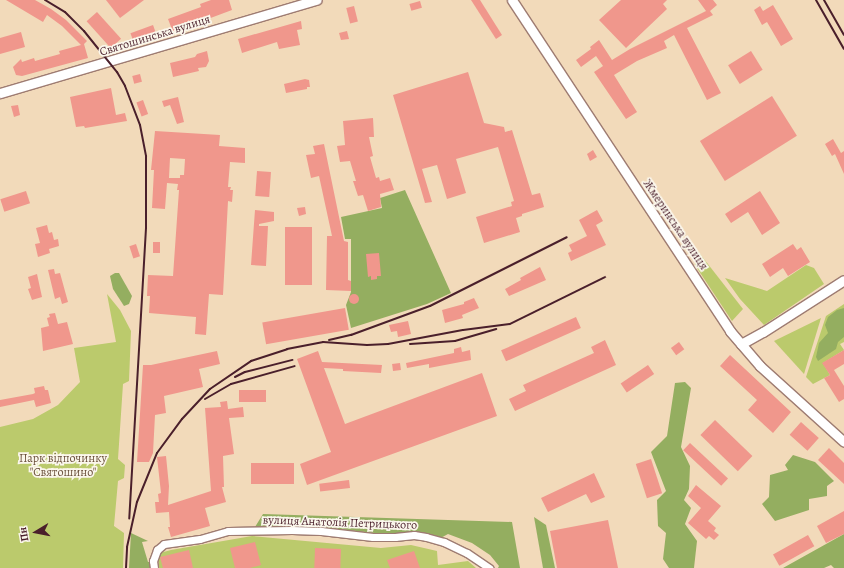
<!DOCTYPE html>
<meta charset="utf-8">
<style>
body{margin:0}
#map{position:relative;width:844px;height:568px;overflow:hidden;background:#f2daba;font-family:Alegreya,serif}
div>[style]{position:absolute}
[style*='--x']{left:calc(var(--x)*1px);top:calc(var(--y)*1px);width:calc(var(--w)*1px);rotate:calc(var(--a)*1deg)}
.green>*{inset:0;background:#bbca6c}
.forest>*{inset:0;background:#94ae60}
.building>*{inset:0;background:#f0978c;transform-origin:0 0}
.round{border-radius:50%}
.roads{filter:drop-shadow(1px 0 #9e7c72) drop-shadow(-1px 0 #9e7c72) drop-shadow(0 1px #9e7c72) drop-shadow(0 -1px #9e7c72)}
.minor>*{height:7px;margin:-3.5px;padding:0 3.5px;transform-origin:3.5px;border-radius:3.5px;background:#fff}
.secondary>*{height:9px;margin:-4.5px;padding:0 4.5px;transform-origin:4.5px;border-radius:4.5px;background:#fff}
.rail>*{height:2px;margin:-1px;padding:0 1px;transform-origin:1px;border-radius:1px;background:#4a1f2b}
span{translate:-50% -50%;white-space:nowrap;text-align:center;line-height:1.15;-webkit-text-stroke:3.5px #fbf7ec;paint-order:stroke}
.street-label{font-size:12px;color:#4a1f2b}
.park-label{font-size:12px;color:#6c523e}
.north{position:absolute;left:16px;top:512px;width:40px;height:40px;-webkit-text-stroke:3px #fbf7ec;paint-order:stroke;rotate:260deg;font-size:11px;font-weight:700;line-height:16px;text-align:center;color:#4a1f2b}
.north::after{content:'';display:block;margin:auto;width:14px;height:18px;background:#4a1f2b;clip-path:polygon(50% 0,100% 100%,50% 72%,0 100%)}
</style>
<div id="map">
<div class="green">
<div style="clip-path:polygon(697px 250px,743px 309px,732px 321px,695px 265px,695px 256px)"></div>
<div style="clip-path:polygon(806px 265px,814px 268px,824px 284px,764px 325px,740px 299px,725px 278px,767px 291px)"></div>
<div style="clip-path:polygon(107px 294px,120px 310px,131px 331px,129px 381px,123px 384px,118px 459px,125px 465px,124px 478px,118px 481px,114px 526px,124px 533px,123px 568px,0 568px,0 427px,33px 419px,58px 405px,80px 382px,74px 348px,116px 342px)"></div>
<div style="clip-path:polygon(844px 304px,844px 342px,840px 344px,844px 350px,823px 363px,830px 375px,813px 384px,806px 377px,826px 316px)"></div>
<div style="clip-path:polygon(821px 318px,804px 374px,774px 341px)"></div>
<div style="clip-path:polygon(252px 536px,381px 548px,411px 545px,437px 551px,438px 565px,468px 561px,476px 568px,159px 568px,158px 558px,160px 553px,171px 550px)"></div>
</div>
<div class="forest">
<div style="clip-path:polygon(405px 190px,451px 293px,427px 304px,351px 328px,346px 305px,351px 292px,351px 239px,345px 239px,341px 217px,382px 208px,380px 198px)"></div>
<div style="clip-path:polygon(115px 273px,119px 273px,132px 296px,129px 304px,124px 306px,113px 289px,110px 276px)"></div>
<div style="clip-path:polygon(844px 308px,844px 337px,838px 342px,836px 349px,818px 361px,816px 357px,819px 343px,828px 333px,825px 325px,828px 317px,837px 310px)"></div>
<div style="clip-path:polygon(685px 382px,691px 388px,681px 447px,690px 466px,689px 489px,684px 500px,691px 508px,685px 524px,697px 541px,694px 568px,669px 568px,663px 559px,666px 533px,658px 526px,657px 500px,666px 491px,651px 452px,667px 436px,675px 383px)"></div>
<div style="clip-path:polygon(793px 455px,815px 462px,834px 481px,827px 486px,827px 496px,809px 499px,809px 510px,775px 521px,762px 504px,769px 497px,770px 475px,788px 470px,785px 465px)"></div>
<div style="clip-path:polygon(263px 514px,512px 522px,520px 568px,498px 568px,499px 566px,490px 555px,472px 543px,448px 534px,437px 540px,321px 527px,255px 527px)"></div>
<div style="clip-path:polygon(534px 517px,546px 525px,555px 568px,543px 568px)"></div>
<div style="clip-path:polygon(131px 533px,148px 541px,142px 542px,148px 562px,151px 562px,152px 568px,129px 568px)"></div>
<div style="clip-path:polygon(844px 534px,844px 568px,834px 568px,831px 565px,824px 568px,783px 568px)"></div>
</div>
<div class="building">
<div style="clip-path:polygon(6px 0,35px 0,51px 9px,66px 20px,87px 41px,84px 44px,88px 58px,22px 76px,16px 75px,13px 67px,21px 59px,22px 62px,34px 58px,35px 61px,60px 54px,59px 51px,81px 45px,62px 26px,47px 15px,43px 22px)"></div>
<div style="clip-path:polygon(106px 0,144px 0,120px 18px)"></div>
<div style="clip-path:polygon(211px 0,229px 0,232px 10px,173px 32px,168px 19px,201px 7px,200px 4px)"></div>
<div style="clip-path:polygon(471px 0,480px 0,502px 35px,496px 39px)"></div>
<div style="clip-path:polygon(621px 0,667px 0,663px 4px,667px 9px,626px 48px,599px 20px)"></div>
<div style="clip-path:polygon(698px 0,713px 0,717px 5px,710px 11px,713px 15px,687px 28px,721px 93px,707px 100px,674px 35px,664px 41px,667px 48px,637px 61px,614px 75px,637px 112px,626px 119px,594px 72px,603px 66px,596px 56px,581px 67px,576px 60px,591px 49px,590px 47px,599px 40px,612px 60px,630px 49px,706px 11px)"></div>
<div style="left:420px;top:1px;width:7px;height:11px;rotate:74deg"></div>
<div style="clip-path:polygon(773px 5px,793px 39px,781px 46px,767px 22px,762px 25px,754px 10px,760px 6px,763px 11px)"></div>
<div style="left:354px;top:6px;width:16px;height:8px;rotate:76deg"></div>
<div style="left:97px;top:12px;width:36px;height:14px;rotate:48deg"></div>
<div style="clip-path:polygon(301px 21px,302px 29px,297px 30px,300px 45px,279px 49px,277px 42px,242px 53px,238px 39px)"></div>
<div style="left:153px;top:25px;width:12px;height:24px;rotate:70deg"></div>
<div style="clip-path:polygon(347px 31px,349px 39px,341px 40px,339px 33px)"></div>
<div style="clip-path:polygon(21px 32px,25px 47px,0 54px,0 38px)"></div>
<div style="clip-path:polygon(207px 51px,209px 61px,206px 67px,198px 68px,199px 71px,173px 77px,170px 63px,195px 57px,197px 54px)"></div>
<div style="left:751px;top:51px;width:22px;height:27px;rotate:58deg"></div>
<div style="clip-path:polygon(468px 72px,484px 123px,504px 127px,505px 132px,512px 130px,532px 195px,540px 193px,544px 207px,522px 214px,522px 216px,516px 218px,520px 232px,484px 243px,476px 217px,512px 206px,511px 202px,514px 201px,498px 147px,456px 159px,466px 193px,447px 199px,437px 165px,422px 169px,432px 202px,425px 203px,393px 95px)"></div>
<div style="left:140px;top:74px;width:8px;height:8px;rotate:76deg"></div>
<div style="clip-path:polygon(305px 79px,309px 80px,310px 87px,307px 87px,307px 89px,286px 93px,284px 84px)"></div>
<div style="clip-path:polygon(111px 88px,116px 115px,125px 113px,127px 121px,85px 128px,84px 126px,76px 127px,70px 97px)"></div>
<div style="left:772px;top:96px;width:47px;height:85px;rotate:58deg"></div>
<div style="clip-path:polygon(178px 97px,184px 122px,177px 124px,170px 105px,164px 107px,162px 101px)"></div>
<div style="left:143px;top:100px;width:15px;height:7px;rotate:70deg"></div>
<div style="clip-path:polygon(18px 105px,20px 115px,14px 117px,11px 106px)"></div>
<div style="clip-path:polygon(373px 118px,374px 137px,369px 137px,373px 156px,370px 157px,376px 178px,379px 177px,380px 181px,390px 178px,394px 190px,380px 194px,381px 207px,368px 211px,363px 195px,358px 196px,353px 181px,356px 181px,350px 161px,340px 162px,337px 146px,345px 145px,343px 121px)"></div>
<div style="clip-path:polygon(evenodd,155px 131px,220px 135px,219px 146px,245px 148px,245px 163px,230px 162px,228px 187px,231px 187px,230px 190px,233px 190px,232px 202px,228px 201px,223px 295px,209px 294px,206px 335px,195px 334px,196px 317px,149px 313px,150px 296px,147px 296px,148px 275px,173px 276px,179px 190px,177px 190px,178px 184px,167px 183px,165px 209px,152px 208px,154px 170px,151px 170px,155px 131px,170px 158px,185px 159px,184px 175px,180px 175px,180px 178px,169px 178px,170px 158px)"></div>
<div style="clip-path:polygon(833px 139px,841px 153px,844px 151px,844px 174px,835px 154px,832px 156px,825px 144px)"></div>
<div style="clip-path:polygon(324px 144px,344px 241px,348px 242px,348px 280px,351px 281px,351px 291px,326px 290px,327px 236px,332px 236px,319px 176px,311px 178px,306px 155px,315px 154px,313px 146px)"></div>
<div style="clip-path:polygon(593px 150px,597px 157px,590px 161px,587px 154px)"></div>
<div style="left:257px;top:171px;width:14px;height:25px;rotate:4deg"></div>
<div style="left:26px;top:191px;width:13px;height:27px;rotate:72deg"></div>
<div style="clip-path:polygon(760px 191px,780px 223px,762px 235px,748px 212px,731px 223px,725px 214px)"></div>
<div style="clip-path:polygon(305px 207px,306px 214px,299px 216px,297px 208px)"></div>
<div style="clip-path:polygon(255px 210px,274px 212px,274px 221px,259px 224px,259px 226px,268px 226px,266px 266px,251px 265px)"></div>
<div style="clip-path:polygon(597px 210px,603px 221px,596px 225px,606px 245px,571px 261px,568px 253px,572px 251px,569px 245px,587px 236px,579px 220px)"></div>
<div style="clip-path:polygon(47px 225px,49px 233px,52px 232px,54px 240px,58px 239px,59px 246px,49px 249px,50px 253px,38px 257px,35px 244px,40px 243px,36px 228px)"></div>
<div style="left:285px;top:227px;width:27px;height:58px"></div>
<div style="left:153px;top:242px;width:7px;height:11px"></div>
<div style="left:136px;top:244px;width:13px;height:7px;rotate:72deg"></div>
<div style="clip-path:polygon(793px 244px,797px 250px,801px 247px,810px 262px,788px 276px,783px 268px,770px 277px,762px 264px)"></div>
<div style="clip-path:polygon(379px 253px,381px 276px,377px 276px,377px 279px,371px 280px,371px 276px,368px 277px,366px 254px)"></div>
<div style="clip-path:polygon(540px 267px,546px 280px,509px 296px,505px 289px,521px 280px,520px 278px)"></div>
<div style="clip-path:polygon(54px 269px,55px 274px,60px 273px,68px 302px,62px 304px,60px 297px,55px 299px,48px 270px)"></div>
<div style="clip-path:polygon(37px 274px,42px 297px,32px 300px,28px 289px,31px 288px,28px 277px)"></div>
<div class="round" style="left:349px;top:294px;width:10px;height:10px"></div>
<div style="clip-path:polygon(474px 298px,479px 308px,462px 315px,463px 318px,445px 323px,442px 310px,464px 304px,464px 302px)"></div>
<div style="left:345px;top:308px;width:22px;height:84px;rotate:80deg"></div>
<div style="clip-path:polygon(55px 313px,58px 324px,67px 322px,73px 344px,43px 351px,41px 328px,49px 326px,47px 318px,50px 317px,49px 314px)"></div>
<div style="left:576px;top:317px;width:12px;height:82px;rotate:66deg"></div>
<div style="clip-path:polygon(408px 321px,411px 334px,398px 337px,397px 331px,391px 332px,389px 325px)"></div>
<div style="clip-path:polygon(605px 340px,616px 365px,515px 411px,509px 399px,526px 391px,523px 385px,594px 353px,591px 347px)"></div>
<div style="left:679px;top:342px;width:9px;height:10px;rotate:54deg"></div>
<div style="clip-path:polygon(461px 347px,462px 352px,470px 350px,471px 360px,429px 368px,429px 364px,407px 368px,406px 363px,454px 353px,454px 349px)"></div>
<div style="clip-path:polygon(844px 350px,844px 364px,834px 370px,844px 386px,844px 399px,839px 402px,824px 378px,830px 375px,822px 363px)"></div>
<div style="clip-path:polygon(217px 351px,220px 364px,199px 369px,203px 387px,164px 396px,166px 413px,155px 415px,153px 453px,149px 462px,137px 462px,143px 365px,151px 365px)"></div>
<div style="clip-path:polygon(318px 351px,322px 362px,382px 365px,381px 373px,343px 371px,343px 369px,324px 368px,345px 424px,482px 373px,497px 416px,307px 485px,300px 464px,331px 452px,297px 359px)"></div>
<div style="clip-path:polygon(730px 355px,791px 412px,773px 433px,748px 410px,757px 400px,720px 366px)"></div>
<div style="left:400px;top:363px;width:7px;height:8px;rotate:82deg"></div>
<div style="left:648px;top:365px;width:11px;height:33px;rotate:56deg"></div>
<div style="clip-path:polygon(44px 386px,45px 390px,48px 390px,51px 403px,36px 407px,34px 400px,0 407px,0 400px,33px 394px,35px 393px,34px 388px)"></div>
<div style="left:266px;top:390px;width:12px;height:27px;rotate:90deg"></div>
<div style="clip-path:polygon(227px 401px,228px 409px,243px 407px,244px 417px,229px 418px,234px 454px,223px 456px,224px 487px,222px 487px,226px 502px,205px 508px,210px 526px,171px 537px,168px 527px,170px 527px,169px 512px,156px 513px,155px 502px,159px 502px,158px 494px,161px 493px,157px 457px,166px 456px,169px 486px,168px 505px,211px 491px,205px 408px,221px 407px,220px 402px)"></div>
<div style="left:715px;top:420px;width:52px;height:21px;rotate:44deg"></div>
<div style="left:801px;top:422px;width:24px;height:17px;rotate:42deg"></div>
<div style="left:690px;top:443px;width:52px;height:10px;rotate:43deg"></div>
<div style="clip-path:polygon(829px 448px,844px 463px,844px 484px,818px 460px)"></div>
<div style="left:651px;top:459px;width:36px;height:16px;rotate:72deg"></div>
<div style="left:294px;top:463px;width:21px;height:43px;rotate:90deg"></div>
<div style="clip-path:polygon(594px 473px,605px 497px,591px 503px,586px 494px,548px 512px,541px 498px)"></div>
<div style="left:349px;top:480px;width:8px;height:30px;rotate:83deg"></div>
<div style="clip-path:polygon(696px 485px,721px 506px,708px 521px,716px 528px,714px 531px,719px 535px,714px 540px,709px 536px,706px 539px,688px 523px,701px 508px,688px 496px)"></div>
<div style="clip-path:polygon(844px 511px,844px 534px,826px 543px,817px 526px)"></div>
<div style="clip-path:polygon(608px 520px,618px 568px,557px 568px,550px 531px)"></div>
<div style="left:808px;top:535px;width:13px;height:40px;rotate:61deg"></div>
<div style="clip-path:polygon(255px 542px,261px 565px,250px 568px,235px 568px,230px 548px)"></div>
<div style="left:315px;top:548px;width:26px;height:20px;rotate:2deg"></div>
<div style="clip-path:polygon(189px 550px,193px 568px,163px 568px,160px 557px)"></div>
<div style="clip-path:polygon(414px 551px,420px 568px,390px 568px,387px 560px)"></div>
</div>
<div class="roads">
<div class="minor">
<div style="--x:154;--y:568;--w:7;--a:-98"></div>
<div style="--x:153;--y:561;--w:12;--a:-70"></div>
<div style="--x:157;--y:550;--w:9;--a:-41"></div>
<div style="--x:164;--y:544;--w:36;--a:-8"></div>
<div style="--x:200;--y:539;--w:29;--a:-16"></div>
<div style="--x:228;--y:531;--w:64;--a:-0.9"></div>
<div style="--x:292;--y:530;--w:29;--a:2"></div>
<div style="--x:321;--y:531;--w:52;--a:6.6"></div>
<div style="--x:373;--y:537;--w:22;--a:0"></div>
<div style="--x:395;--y:537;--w:19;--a:-6"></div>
<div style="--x:414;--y:535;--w:12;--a:9"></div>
<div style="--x:426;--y:537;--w:19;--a:16"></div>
<div style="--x:444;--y:542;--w:25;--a:26"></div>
<div style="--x:467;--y:553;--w:27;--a:34"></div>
</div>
<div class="secondary">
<div style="--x:512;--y:0;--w:396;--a:56.6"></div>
<div style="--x:730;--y:331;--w:46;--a:49.4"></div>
<div style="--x:760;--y:366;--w:113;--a:42.1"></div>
<div style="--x:0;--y:93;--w:330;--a:-16.4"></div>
<div style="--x:741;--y:344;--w:25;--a:-29"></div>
<div style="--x:763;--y:332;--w:96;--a:-32.7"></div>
</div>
</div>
<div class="rail">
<div style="--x:45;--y:0;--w:23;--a:31"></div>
<div style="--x:65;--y:12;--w:27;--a:45"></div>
<div style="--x:84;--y:31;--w:53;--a:51.2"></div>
<div style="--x:117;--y:72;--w:16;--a:60"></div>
<div style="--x:125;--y:86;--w:42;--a:69"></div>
<div style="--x:140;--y:125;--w:32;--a:79"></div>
<div style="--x:146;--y:156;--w:72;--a:90"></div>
<div style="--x:146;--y:228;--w:291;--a:93.3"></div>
<div style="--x:816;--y:0;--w:56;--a:60.3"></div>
<div style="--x:824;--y:0;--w:40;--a:60.3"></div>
<div style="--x:329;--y:340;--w:23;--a:-13"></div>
<div style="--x:351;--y:335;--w:84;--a:-20.2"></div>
<div style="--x:430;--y:306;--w:153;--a:-26.7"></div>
<div style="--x:410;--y:344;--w:45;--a:-3.8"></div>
<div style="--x:455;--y:341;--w:43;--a:-16.3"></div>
<div style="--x:235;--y:377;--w:11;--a:-27"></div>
<div style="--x:245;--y:372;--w:49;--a:-14.3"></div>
<div style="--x:205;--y:399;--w:30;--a:-30"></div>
<div style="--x:231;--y:384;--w:66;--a:-15.7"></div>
<div style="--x:126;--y:568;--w:21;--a:-87"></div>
<div style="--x:127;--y:547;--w:46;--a:-77.5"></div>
<div style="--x:137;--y:502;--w:53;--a:-67.8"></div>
<div style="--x:157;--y:453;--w:42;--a:-53.7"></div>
<div style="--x:182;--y:419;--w:41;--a:-47"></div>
<div style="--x:210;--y:389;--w:50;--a:-34.3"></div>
<div style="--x:251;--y:361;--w:38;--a:-18"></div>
<div style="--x:287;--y:349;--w:37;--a:-11"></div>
<div style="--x:323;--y:342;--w:44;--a:3.9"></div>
<div style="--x:367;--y:345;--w:21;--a:-3"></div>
<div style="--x:388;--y:344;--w:76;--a:-10.6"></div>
<div style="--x:463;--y:330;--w:47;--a:-7.3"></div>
<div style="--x:510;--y:324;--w:106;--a:-26.3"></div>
</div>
<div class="street-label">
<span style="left:155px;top:36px;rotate:-17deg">Святошинська вулиця</span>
<span style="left:675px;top:225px;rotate:56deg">Жмеринська вулиця</span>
<span style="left:340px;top:523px;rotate:2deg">вулиця Анатолія Петрицького</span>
</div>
<div class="park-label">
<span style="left:63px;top:466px">Парк відпочинку<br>"Святошино"</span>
</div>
<div class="north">Пн</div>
</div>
